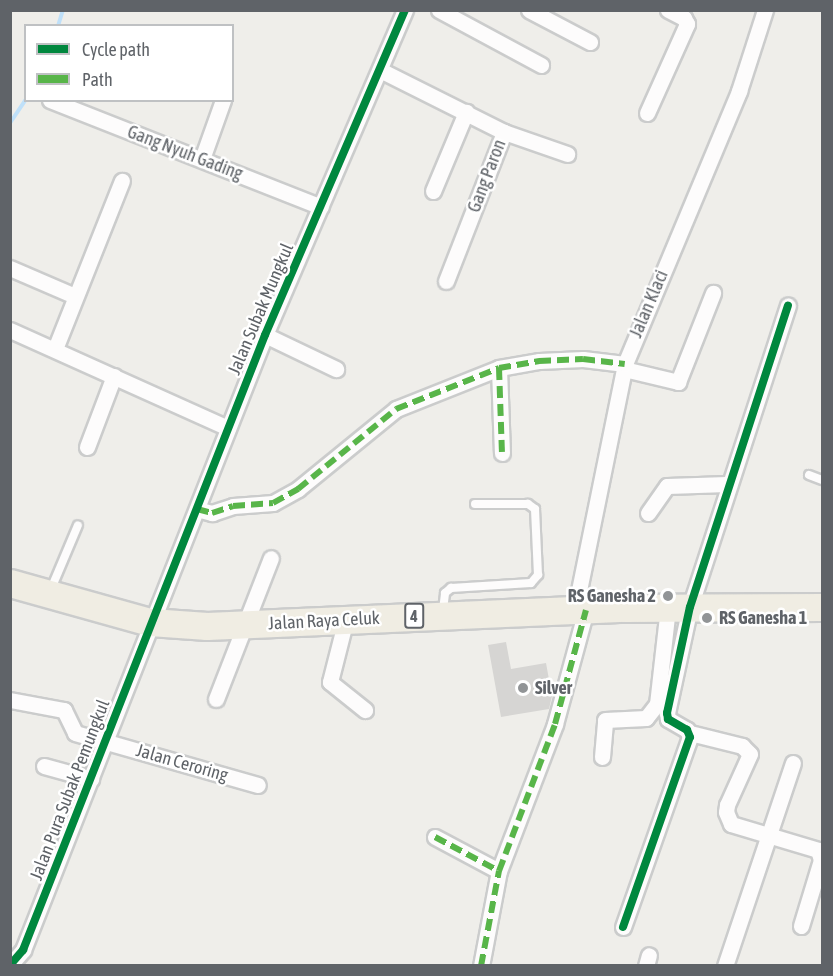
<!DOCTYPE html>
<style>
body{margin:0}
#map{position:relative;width:833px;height:976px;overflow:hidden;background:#efeeea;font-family:"Asap Condensed",sans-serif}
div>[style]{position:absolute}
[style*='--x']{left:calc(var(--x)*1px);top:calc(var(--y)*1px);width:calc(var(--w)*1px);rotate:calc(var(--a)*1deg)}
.stream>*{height:4px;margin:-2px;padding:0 2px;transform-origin:2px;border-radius:2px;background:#bfe0f9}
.building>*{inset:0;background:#d6d5d3}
.roads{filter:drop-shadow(2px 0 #cbcccc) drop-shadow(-2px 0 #cbcccc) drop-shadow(0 2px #cbcccc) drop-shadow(0 -2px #cbcccc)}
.lane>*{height:8px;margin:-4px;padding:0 4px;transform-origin:4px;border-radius:4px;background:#fdfcfc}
.street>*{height:15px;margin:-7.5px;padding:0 7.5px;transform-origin:7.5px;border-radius:7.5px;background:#fdfcfc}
.highway>*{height:27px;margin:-13.5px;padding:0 13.5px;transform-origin:13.5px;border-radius:13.5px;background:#f0ede3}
.quiet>*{height:6px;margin-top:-3px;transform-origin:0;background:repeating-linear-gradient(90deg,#58b549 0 12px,transparent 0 18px)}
.cycleway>*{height:8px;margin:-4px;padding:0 4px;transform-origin:4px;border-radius:4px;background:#00873e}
.dots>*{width:16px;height:16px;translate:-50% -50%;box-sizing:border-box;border:3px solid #fff;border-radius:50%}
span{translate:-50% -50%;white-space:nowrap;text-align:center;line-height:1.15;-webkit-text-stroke:5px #fff;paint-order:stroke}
.shield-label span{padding:2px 4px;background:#fff;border:2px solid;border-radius:4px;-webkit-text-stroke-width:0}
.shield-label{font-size:16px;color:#5f6368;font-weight:700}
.street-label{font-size:18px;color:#5f6368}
.poi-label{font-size:18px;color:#5f6368;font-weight:700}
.right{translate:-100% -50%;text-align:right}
.left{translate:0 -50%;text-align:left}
.frame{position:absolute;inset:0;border:12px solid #5f6368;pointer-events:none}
.legend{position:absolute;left:24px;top:24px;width:210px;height:78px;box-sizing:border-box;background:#fff;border:2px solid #bfc1c3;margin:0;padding:8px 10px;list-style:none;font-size:18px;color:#5f6368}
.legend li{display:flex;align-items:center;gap:12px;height:30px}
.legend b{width:30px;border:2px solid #bfc1c3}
</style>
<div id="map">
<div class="stream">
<div style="--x:58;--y:26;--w:17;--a:-73"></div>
<div style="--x:10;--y:123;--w:29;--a:-56"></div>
</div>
<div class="building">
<div style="clip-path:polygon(506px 642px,511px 669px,546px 663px,552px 696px,549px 709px,501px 717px,488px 645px)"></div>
</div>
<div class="roads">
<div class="lane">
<div style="--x:809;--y:475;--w:14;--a:21"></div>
<div style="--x:51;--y:589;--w:69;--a:-67.1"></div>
<div style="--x:443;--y:610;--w:17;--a:-83"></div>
<div style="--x:445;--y:593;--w:8;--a:-40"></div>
<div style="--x:451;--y:588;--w:80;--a:-3.6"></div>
<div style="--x:531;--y:583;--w:11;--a:-49"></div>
<div style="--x:538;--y:575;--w:66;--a:-92.6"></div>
<div style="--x:535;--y:509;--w:9;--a:-144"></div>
<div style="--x:528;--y:504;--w:53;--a:180"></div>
</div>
<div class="street">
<div style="--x:439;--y:10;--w:116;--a:28.3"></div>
<div style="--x:529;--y:10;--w:69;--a:27.7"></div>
<div style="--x:380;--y:70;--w:139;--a:26.6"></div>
<div style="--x:504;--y:132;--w:67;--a:19.2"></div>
<div style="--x:50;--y:100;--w:291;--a:21.5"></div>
<div style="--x:647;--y:113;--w:98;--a:-65.8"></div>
<div style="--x:687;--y:24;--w:7;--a:-117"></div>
<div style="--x:684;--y:18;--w:18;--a:-153"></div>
<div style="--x:202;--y:159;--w:63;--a:-70.4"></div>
<div style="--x:433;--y:191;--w:86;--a:-67.3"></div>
<div style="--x:10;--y:268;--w:71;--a:23.3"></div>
<div style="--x:446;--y:281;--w:160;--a:-68.7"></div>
<div style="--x:10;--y:330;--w:239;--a:24.2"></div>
<div style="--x:265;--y:335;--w:79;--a:25.6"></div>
<div style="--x:55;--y:349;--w:181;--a:-68.3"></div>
<div style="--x:499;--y:368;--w:85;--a:88"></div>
<div style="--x:624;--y:369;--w:56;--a:13.5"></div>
<div style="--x:678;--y:382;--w:96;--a:-68.5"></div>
<div style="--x:87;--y:447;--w:76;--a:-69.2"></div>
<div style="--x:197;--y:509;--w:16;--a:15"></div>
<div style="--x:212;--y:513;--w:22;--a:-18"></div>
<div style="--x:233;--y:506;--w:40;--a:-4.3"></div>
<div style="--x:273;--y:503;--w:29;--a:-29"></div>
<div style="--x:298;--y:489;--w:127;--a:-39.2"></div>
<div style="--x:396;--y:409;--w:111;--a:-21.7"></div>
<div style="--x:499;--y:368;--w:41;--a:-9.9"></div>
<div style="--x:539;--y:361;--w:44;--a:-2.6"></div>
<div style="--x:583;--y:359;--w:42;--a:6.8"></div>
<div style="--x:648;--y:513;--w:33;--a:-55"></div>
<div style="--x:667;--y:486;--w:60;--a:-1.9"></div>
<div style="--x:575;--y:610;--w:251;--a:-78.5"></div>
<div style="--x:625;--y:364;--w:296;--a:-67.3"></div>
<div style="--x:739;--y:91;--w:85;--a:-72.2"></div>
<div style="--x:346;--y:619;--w:65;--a:104.3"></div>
<div style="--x:330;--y:682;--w:45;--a:38.7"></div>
<div style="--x:216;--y:699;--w:151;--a:-68.7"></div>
<div style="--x:10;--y:700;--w:55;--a:10.5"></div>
<div style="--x:64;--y:710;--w:25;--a:64"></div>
<div style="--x:75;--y:733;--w:190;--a:15.9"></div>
<div style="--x:690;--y:733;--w:54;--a:14"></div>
<div style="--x:742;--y:746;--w:11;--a:45"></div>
<div style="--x:750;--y:754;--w:56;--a:114.3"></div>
<div style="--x:727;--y:805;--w:7;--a:98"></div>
<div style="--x:726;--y:812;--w:13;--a:67"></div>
<div style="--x:731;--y:824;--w:91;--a:16.6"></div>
<div style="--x:818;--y:850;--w:10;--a:73"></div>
<div style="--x:821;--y:860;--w:69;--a:106.9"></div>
<div style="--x:602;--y:757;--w:37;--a:-85"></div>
<div style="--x:605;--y:720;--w:41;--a:-2.8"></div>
<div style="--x:646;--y:718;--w:18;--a:-52"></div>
<div style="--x:657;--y:704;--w:97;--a:-83.5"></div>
<div style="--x:44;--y:766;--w:49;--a:15.5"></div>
<div style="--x:435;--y:837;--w:72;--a:28"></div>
<div style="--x:623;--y:927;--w:201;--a:-70.6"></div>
<div style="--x:690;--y:737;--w:8;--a:-113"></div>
<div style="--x:687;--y:730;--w:22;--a:-150"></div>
<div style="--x:668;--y:719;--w:6;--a:-99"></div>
<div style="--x:667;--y:713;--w:108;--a:-77.8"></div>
<div style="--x:690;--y:607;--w:317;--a:-72"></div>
<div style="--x:10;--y:965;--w:20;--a:-49"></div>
<div style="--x:23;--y:950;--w:661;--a:-68.52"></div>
<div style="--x:265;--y:335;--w:354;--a:-66.7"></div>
<div style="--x:481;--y:966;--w:97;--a:-79.3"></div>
<div style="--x:499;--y:871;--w:157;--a:-69.1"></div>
<div style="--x:555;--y:724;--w:118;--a:-74.8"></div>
<div style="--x:646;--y:966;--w:11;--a:-75"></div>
<div style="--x:725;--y:966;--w:214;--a:-71.5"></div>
</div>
<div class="highway">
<div style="--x:10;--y:583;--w:145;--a:15.6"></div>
<div style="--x:150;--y:622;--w:57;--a:4"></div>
<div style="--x:207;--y:626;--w:418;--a:-2.5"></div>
<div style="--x:625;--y:608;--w:197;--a:-0.3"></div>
</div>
</div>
<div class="quiet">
<div style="--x:499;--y:368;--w:85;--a:88"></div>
<div style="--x:197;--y:509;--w:16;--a:15"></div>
<div style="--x:212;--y:513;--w:22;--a:-18"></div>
<div style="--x:233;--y:506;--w:40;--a:-4.3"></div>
<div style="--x:273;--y:503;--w:29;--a:-29"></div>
<div style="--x:298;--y:489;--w:127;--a:-39.2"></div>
<div style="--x:396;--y:409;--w:111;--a:-21.7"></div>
<div style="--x:499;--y:368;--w:41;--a:-9.9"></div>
<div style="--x:539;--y:361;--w:44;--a:-2.6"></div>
<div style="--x:583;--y:359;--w:42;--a:6.8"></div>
<div style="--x:435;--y:837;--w:72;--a:28"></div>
<div style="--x:481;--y:966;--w:97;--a:-79.3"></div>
<div style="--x:499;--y:871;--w:157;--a:-69.1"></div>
<div style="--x:555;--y:724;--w:118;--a:-74.8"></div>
</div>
<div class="cycleway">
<div style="--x:623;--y:927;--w:201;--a:-70.6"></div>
<div style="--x:690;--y:737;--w:8;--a:-113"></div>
<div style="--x:687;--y:730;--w:22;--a:-150"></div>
<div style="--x:668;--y:719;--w:6;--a:-99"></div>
<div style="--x:667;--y:713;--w:108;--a:-77.8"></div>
<div style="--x:690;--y:607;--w:317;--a:-72"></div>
<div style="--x:10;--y:965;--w:20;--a:-49"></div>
<div style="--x:23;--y:950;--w:661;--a:-68.52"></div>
<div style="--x:265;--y:335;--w:354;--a:-66.7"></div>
</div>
<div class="dots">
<div style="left:668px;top:596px;background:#919496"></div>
<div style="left:707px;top:618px;background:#919496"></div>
<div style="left:523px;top:688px;background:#919496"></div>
</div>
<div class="shield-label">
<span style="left:414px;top:616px">4</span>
</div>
<div class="street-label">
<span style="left:185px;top:153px;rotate:21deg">Gang Nyuh Gading</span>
<span style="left:487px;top:176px;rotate:-69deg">Gang Paron</span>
<span style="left:649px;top:304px;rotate:-67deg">Jalan Klaci</span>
<span style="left:261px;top:309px;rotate:-67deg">Jalan Subak Mungkul</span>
<span style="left:324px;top:621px;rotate:-3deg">Jalan Raya Celuk</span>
<span style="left:182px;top:763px;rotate:16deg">Jalan Ceroring</span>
<span style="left:70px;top:790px;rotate:-69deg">Jalan Pura Subak Pemungkul</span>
</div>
<div class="poi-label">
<span class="right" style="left:656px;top:596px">RS Ganesha 2</span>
<span class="left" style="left:719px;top:618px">RS Ganesha 1</span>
<span class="left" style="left:535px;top:688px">Silver</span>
</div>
<div class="frame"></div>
<ul class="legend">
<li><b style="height:8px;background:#00873e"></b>Cycle path</li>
<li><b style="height:8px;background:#58b549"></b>Path</li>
</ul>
</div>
